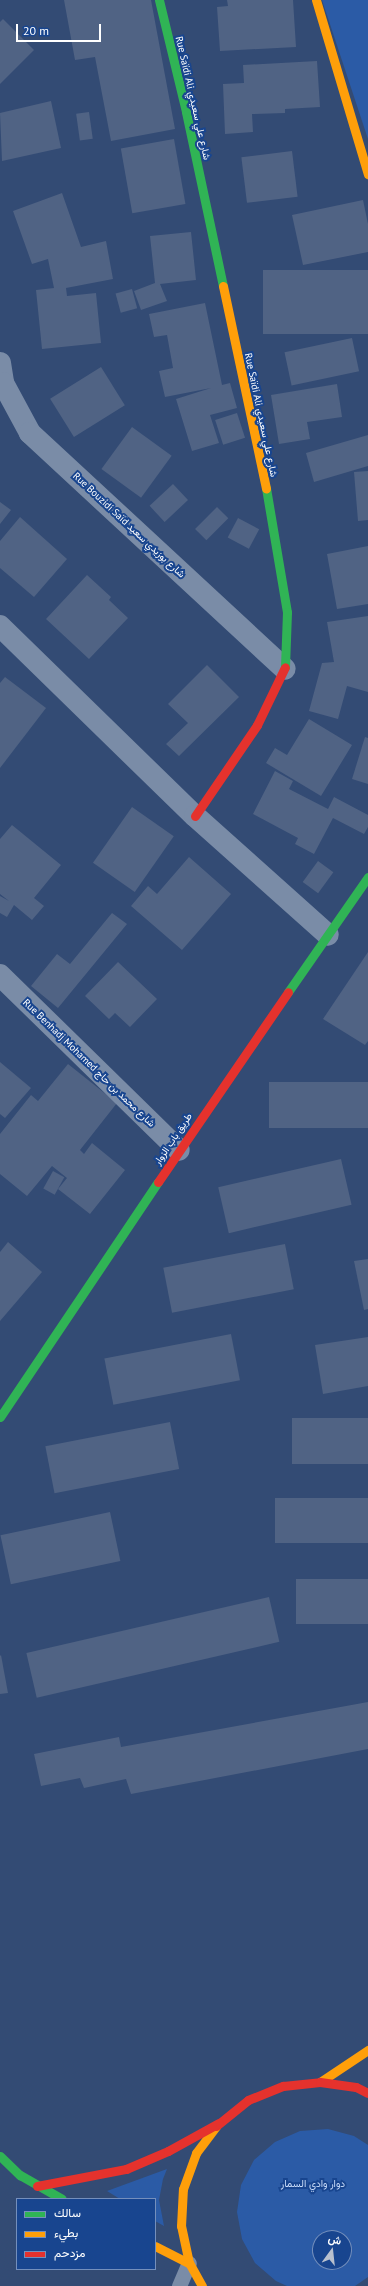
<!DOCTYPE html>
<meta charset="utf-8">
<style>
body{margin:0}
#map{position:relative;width:368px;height:2286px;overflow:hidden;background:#334b74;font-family:"PT Sans",Vazirmatn,sans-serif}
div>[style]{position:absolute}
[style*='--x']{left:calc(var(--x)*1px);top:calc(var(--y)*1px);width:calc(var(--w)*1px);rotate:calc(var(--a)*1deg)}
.green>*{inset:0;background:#2b5ba6}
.building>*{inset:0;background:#506384;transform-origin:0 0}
.lane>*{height:15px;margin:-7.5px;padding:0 7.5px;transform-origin:7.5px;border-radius:7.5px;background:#7a8ca7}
.street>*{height:22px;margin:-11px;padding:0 11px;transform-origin:11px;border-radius:11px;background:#7a8ca7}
.fast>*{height:9px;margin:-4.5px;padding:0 4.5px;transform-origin:4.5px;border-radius:4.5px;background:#30b455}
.slow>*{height:9px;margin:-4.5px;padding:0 4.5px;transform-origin:4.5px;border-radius:4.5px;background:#ff9f0a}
.jam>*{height:9px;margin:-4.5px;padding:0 4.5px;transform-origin:4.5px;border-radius:4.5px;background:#e5322d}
span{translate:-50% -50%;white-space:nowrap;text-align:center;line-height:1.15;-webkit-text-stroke:4px #18458f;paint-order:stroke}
.street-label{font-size:10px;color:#fff}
.park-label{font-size:10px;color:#cbdefb}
.legend{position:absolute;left:16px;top:2198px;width:140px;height:72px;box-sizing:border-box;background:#18458f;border:1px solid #748fbc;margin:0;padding:5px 7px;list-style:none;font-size:12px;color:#fff}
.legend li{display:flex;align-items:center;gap:8px;height:20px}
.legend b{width:20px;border:1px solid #748fbc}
.north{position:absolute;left:312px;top:2230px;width:40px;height:40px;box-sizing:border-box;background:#18458f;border:1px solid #748fbc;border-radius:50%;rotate:15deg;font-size:11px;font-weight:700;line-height:16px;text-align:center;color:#fff}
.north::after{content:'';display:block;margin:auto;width:14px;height:18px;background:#b8c0ce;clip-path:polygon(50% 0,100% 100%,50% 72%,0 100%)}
.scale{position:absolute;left:16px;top:24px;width:85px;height:18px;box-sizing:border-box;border:2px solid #fff;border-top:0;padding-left:5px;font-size:12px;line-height:14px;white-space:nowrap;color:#fff;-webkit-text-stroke:3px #18458f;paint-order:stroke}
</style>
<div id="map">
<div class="green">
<div style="clip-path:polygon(322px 0,368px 0,368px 139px)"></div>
<div style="clip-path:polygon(evenodd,328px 2129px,354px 2136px,368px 2145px,368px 2277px,355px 2286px,287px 2286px,276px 2281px,255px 2263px,242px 2239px,237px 2212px,241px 2185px,254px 2160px,275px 2142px,300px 2131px,328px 2129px,320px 2238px,344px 2238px,344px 2262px,320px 2262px,320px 2238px)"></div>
<div style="clip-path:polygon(167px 2169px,163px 2179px,159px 2200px,164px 2226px,155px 2221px,155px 2199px,120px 2199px,107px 2191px)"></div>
</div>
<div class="building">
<div style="clip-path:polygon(64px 0,151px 0,175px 129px,111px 141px,95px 57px,75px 60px)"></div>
<div style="clip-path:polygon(227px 0,293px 0,296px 47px,220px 51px,217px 7px,228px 6px)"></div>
<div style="clip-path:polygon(3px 19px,34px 50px,0 84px,0 22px)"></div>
<div style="clip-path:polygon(317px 61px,320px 107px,285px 109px,285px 113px,252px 114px,253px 132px,225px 134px,223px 84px,244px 83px,243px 65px)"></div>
<div style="clip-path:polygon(51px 101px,61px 148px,2px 161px,0 113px)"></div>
<div style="left:89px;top:112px;width:27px;height:13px;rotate:82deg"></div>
<div style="left:174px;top:139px;width:66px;height:54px;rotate:80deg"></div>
<div style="left:292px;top:151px;width:46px;height:51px;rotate:83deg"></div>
<div style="clip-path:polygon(62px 193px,81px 247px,106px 241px,113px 279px,66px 288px,67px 296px,96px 293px,101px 343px,42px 349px,36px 290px,54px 288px,48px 259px,32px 264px,13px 211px)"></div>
<div style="clip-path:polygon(363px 200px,368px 224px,368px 252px,303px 265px,292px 215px)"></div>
<div style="clip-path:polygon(191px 232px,196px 280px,160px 284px,167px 301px,141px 310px,134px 291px,155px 283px,150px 236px)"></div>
<div style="left:368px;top:270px;width:64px;height:105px;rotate:90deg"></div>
<div style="left:132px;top:289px;width:20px;height:17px;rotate:75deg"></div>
<div style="clip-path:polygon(205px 303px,222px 385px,230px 383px,237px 408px,210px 415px,219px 443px,192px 451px,176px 399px,211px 388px,165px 397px,159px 371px,173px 368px,167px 335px,154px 337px,149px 314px)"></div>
<div style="left:352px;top:338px;width:34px;height:69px;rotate:78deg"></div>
<div style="left:101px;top:367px;width:45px;height:60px;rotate:58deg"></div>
<div style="clip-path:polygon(337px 384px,342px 417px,307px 422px,310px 439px,279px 444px,271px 395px)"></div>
<div style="left:237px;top:413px;width:26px;height:23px;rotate:72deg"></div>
<div style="left:132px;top:427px;width:49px;height:52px;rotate:36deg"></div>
<div style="clip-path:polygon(368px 435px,368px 466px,314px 482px,306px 453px)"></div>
<div style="clip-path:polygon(368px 471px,368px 520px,358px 521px,354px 472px)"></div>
<div style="left:173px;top:484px;width:22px;height:32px;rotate:47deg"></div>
<div style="clip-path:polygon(0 502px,11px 510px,0 524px)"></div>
<div style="left:217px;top:507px;width:16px;height:31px;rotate:45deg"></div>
<div style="clip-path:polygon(20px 517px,67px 559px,34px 597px,0 568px,0 541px)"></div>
<div style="left:238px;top:518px;width:24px;height:22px;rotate:28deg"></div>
<div style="clip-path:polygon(368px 546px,368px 604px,337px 609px,327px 554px)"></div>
<div style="clip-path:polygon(87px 575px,111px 597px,109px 600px,128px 618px,89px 659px,46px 619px)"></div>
<div style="clip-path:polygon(368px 616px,368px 692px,347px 686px,338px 719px,309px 711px,322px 663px,334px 662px,327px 622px)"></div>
<div style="clip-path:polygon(207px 665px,239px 697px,179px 756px,166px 744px,188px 723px,168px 704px)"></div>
<div style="clip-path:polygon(5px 677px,46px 708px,0 768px,0 683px)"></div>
<div style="clip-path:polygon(309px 719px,352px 745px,321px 796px,266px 763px,275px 748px,287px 755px)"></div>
<div style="clip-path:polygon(365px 737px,368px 738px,368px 784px,352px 779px)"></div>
<div style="clip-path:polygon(275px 771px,293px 781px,289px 789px,328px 809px,334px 797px,368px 815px,368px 827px,364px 834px,333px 818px,314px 854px,295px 844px,298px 838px,253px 814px)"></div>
<div style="left:132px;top:807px;width:51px;height:68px;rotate:35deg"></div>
<div style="clip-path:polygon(12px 825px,61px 865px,34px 898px,44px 906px,32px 920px,14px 905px,7px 917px,0 913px,0 896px,9px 901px,0 894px,0 839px)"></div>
<div style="clip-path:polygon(189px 857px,231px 894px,182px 950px,131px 906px,148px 886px,157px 894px)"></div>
<div style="left:318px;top:861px;width:19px;height:26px;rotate:36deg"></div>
<div style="clip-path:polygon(112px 913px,127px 924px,58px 1008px,31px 986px,57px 954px,70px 964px)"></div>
<div style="clip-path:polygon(368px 952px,368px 1041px,365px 1045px,323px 1019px)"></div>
<div style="clip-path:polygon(118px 962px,157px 999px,130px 1027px,115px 1013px,109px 1019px,85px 996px)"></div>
<div style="clip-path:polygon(0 1062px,31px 1088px,5px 1118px,0 1114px)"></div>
<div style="clip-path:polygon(68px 1064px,117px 1103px,80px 1150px,84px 1154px,92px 1143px,125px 1170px,90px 1214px,58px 1189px,67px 1178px,52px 1166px,27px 1196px,0 1174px,0 1134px,31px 1095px,38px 1101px)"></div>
<div style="left:368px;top:1082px;width:46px;height:99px;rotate:90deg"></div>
<div style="left:341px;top:1159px;width:47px;height:126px;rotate:77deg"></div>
<div style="left:53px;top:1171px;width:13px;height:20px;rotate:29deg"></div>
<div style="clip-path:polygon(8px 1242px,42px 1272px,0 1321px,0 1252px)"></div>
<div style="left:285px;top:1244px;width:46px;height:124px;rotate:79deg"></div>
<div style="clip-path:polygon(368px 1259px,368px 1309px,364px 1310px,354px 1261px)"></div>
<div style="left:231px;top:1334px;width:47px;height:129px;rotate:79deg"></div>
<div style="clip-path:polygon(368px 1337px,368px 1386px,323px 1394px,315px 1345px)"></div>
<div style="left:368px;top:1418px;width:46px;height:76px;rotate:90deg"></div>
<div style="left:170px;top:1422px;width:48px;height:127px;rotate:79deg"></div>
<div style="left:368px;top:1498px;width:45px;height:93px;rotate:90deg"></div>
<div style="left:110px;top:1512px;width:50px;height:112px;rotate:78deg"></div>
<div style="left:368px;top:1579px;width:45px;height:72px;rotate:90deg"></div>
<div style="left:269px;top:1597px;width:46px;height:249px;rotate:77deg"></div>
<div style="clip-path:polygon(1px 1655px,8px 1693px,0 1694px,0 1656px)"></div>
<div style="clip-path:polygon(368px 1702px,368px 1749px,131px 1794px,126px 1779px,84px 1788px,80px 1778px,41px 1786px,34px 1754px,119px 1737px,121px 1747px)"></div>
</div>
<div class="lane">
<div style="--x:179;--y:2286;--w:25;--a:-67"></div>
</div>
<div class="street">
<div style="--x:0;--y:363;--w:20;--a:81"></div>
<div style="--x:3;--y:383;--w:57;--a:61.6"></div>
<div style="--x:30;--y:433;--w:347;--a:42.8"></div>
<div style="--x:0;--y:626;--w:272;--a:44.3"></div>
<div style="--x:195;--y:816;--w:178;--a:41.8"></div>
<div style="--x:0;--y:975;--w:250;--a:44.4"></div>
</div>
<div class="fast">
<div style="--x:159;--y:0;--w:115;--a:76.4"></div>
<div style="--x:186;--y:112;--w:178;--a:78"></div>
<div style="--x:266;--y:488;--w:126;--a:80.4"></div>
<div style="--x:287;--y:612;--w:55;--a:92.1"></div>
<div style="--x:288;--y:992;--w:140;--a:-55.2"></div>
<div style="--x:0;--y:1417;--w:283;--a:-56.1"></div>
<div style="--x:0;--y:2156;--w:28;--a:44"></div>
<div style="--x:20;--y:2175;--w:48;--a:29.7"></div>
</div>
<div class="slow">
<div style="--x:316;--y:0;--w:182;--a:73.4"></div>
<div style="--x:223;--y:286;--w:207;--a:78"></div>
<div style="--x:320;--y:2082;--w:58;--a:-33.7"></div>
<div style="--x:155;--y:2246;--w:38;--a:27"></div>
<div style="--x:202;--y:2286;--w:26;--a:-119"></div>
<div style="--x:189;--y:2263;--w:38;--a:-102"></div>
<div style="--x:181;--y:2226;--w:37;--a:-87"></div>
<div style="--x:183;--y:2189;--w:38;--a:-70"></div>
<div style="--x:196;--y:2153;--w:34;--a:-53"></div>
</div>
<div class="jam">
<div style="--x:195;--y:816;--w:110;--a:-55.7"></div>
<div style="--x:257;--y:725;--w:64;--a:-64.2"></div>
<div style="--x:158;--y:1182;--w:230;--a:-55.6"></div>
<div style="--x:216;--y:2126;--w:41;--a:-39.1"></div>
<div style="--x:248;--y:2100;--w:38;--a:-22"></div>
<div style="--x:283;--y:2086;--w:37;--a:-6"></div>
<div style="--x:320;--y:2082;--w:36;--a:8"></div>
<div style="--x:356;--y:2087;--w:13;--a:27"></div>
<div style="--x:37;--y:2186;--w:91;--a:-10.8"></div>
<div style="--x:126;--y:2169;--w:46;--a:-23.2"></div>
<div style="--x:168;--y:2151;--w:58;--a:-28.8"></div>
</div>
<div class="street-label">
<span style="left:193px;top:98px;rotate:77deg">Rue Saïdi Ali شارع علي سعيدي</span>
<span style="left:261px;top:415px;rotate:78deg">Rue Saïdi Ali شارع علي سعيدي</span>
<span style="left:129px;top:525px;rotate:43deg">Rue Bouzidi Saïd شارع بوزيدي سعيد</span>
<span style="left:89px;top:1063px;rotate:44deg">Rue Benhadj Mohamed شارع محمد بن حاج</span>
<span style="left:173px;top:1139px;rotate:-56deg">طريق باب الزوار</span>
</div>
<div class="park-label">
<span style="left:313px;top:2184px">دوار وادي السمار</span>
</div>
<ul class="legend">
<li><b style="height:5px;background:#30b455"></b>سالك</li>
<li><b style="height:5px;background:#ff9f0a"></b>بطيء</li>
<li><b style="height:5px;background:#e5322d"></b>مزدحم</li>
</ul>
<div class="north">ش</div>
<div class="scale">20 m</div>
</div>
